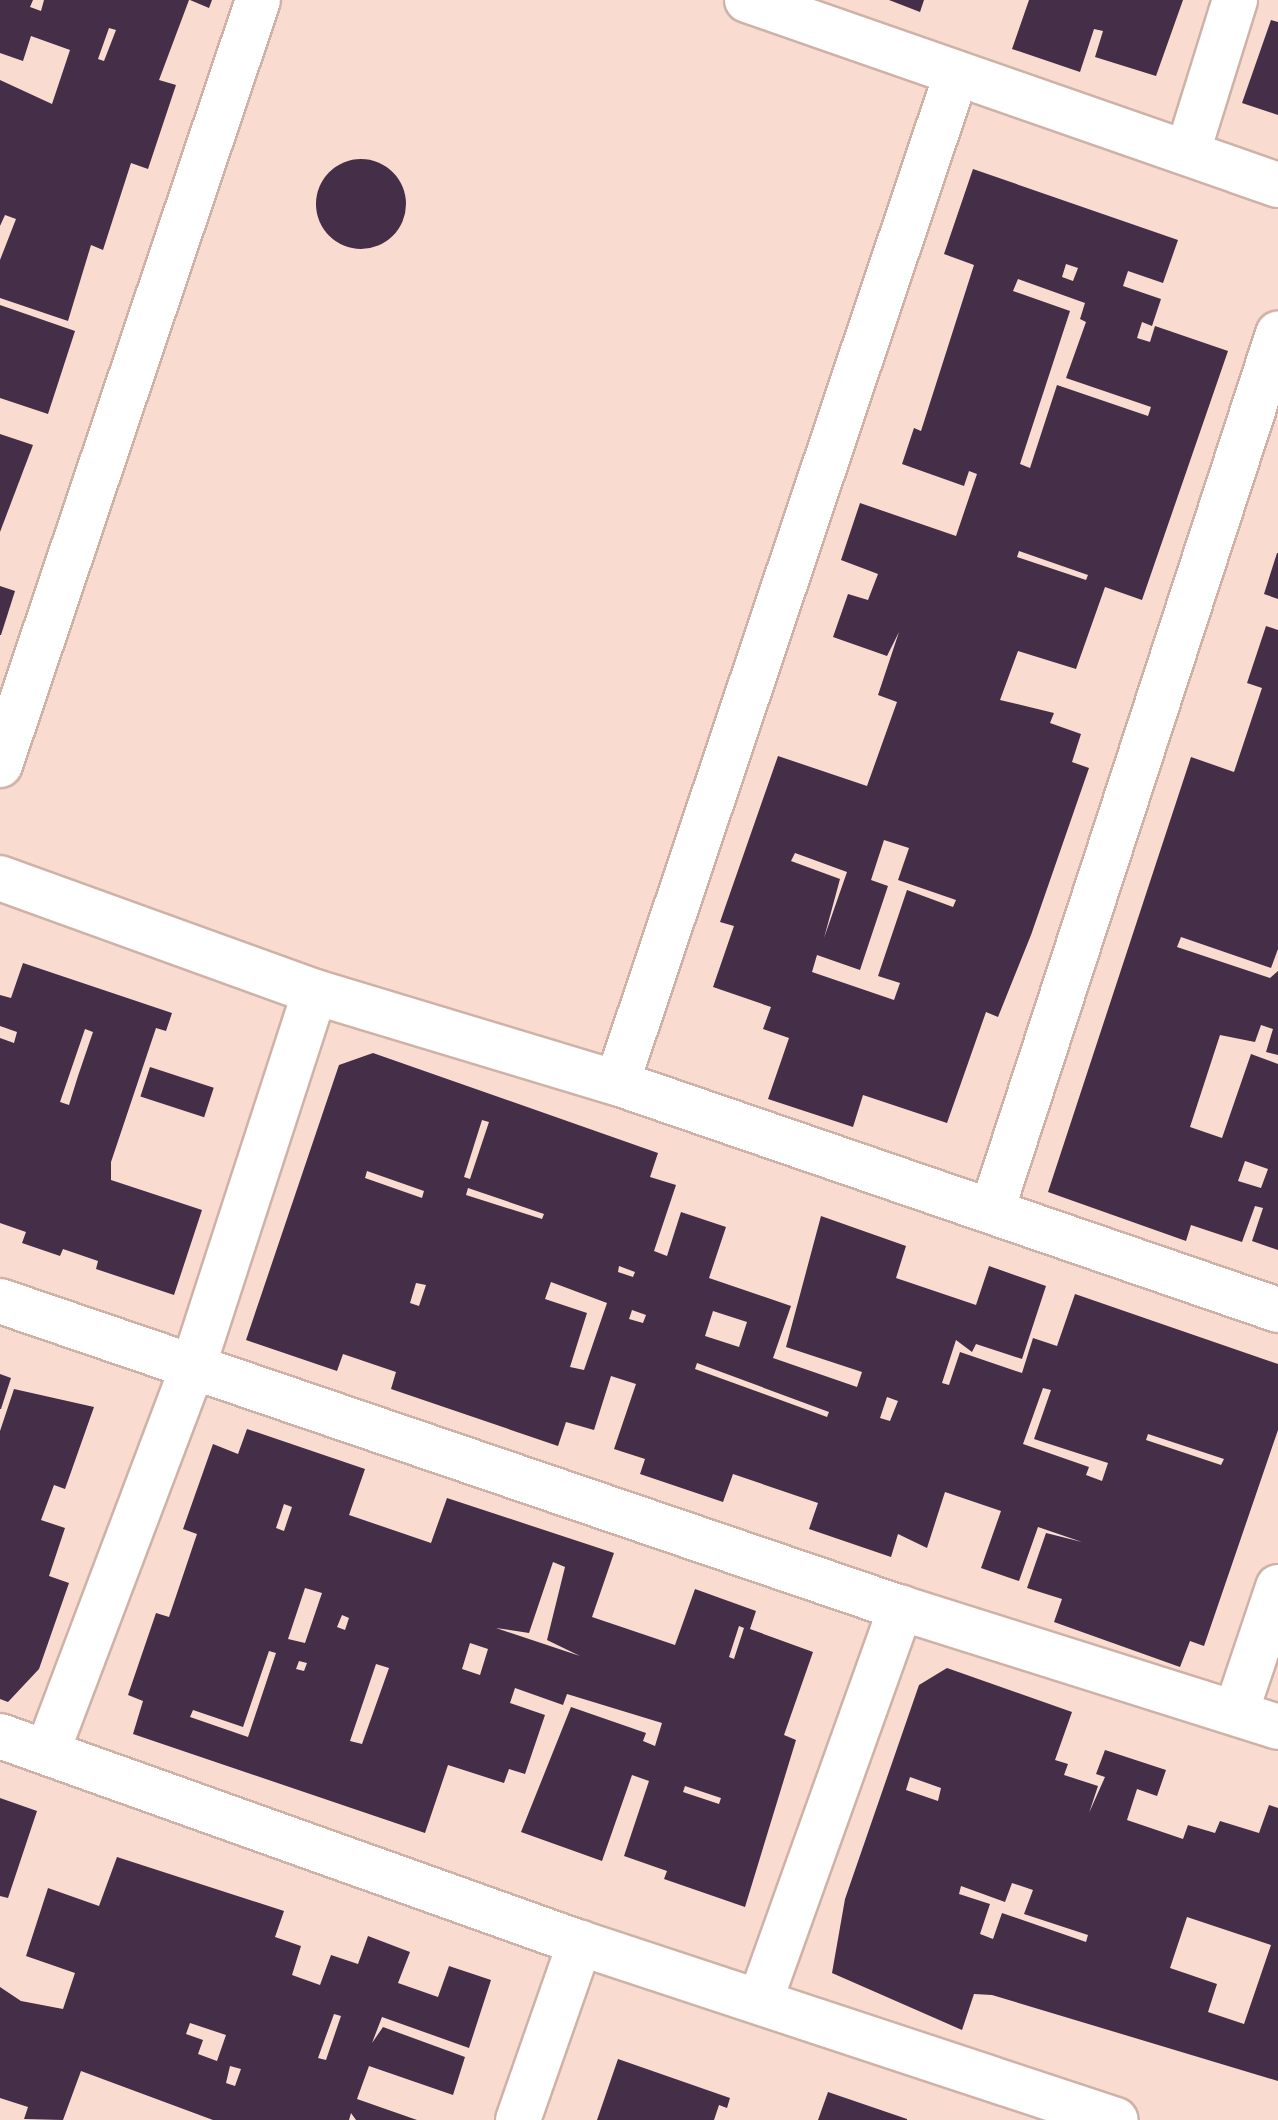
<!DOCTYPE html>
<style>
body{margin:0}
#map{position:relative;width:1278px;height:2120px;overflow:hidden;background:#f9dbd0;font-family:Jost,sans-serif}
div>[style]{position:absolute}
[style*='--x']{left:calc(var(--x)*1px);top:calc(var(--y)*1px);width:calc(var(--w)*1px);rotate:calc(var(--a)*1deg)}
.building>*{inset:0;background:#442e48;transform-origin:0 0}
.round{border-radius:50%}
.roads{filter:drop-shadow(2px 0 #cfb2a7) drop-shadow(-2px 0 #cfb2a7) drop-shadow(0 2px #cfb2a7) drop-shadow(0 -2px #cfb2a7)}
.street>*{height:44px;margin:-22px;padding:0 22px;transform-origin:22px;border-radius:22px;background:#fff}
span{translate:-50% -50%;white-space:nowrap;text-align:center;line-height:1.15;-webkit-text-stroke:8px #fff;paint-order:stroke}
</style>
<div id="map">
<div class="building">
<div style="clip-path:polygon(evenodd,0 0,33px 0,30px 7px,41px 11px,44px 0,189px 0,159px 80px,176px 85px,148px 169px,131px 163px,103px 250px,91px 245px,68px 321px,0 298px,0 260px,16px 219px,5px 215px,0 226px,0 80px,52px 104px,70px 50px,31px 36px,23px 61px,0 53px,0 0,109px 28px,116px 30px,104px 61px,98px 59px,109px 28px)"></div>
<div style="clip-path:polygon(190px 0,212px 0,209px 8px)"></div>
<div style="clip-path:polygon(889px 0,924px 0,920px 12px)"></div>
<div style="clip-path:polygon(1029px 0,1183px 0,1156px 76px,1095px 57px,1103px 31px,1094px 29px,1080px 72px,1012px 49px)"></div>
<div style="clip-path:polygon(1271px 20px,1278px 22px,1278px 115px,1242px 103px)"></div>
<div class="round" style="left:316px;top:159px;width:90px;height:90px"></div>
<div style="clip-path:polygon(evenodd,973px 169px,1178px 240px,1163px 283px,1128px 271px,1123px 286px,1161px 299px,1152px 326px,1142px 322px,1137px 338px,1150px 342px,1155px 326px,1228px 351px,1142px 600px,1105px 587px,1076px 669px,1018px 651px,1000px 700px,1054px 713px,1050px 723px,1081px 734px,1072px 762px,1089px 768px,1031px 935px,998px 1017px,986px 1012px,947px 1123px,863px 1095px,853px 1127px,768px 1099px,789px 1038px,763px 1029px,771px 1007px,713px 987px,734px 926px,720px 922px,778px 756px,867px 786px,897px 702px,878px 695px,899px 632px,887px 656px,833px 637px,848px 594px,868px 600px,878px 574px,841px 560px,860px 503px,956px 536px,977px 474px,969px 471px,964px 486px,902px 464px,914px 428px,921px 431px,974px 265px,944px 254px,973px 169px,1066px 264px,1078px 268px,1073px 281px,1062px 277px,1066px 264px,973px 169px,1018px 279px,1085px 303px,1080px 319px,1086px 322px,1066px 378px,1151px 407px,1148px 416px,1057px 385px,1030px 468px,1020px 464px,1070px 311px,1013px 291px,1018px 279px,973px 169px,1019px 551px,1088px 575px,1086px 580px,1017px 557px,1019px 551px,973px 169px,884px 840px,909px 848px,898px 880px,956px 900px,953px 907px,907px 890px,878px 976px,900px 983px,894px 1000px,812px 972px,817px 955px,860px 970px,888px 886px,871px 880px,884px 840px,973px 169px,795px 853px,847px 872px,824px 938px,840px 879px,791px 861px,795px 853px)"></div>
<div style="clip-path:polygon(0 305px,75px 331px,48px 414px,0 398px)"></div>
<div style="clip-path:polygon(0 434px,33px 445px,0 532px)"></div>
<div style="clip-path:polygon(1277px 553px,1278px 553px,1278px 599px,1264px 594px)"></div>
<div style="clip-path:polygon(0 586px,15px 591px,1px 635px,0 635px)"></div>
<div style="clip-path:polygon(evenodd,1266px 626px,1278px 630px,1278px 949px,1271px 968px,1181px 937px,1177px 947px,1270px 978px,1278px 971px,1278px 1055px,1266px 1052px,1273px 1029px,1261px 1025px,1255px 1042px,1220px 1035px,1190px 1127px,1222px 1138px,1251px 1054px,1278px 1064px,1278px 1250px,1252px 1241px,1263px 1208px,1255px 1206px,1242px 1242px,1191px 1225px,1186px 1241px,1048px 1192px,1191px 757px,1234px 772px,1262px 688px,1247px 683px,1266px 626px,1245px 1161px,1268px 1169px,1261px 1188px,1238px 1181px,1245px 1161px)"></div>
<div style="clip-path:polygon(evenodd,23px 963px,172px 1013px,166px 1031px,156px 1028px,111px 1162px,111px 1180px,202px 1210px,174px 1295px,96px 1269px,98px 1261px,63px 1249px,60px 1256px,22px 1243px,26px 1232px,0 1223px,0 1038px,14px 1043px,17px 1032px,0 1026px,0 995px,11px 998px,23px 963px,85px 1029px,93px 1032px,78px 1076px,69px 1105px,60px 1102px,85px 1029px)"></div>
<div style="clip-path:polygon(evenodd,373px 1053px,658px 1153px,650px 1177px,676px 1185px,654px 1251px,667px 1256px,681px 1212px,726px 1227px,709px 1278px,791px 1306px,773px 1358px,857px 1387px,862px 1372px,786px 1347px,821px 1216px,906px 1246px,896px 1278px,976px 1305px,989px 1266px,1046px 1286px,1022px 1359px,976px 1344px,972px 1352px,956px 1340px,942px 1383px,949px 1385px,960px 1352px,1022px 1373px,1033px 1338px,1057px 1346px,1075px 1294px,1278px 1364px,1278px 1430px,1204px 1646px,1190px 1641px,1180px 1667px,1054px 1622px,1062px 1599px,1027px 1588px,1046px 1533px,1082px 1542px,1038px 1527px,1019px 1581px,981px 1568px,1001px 1511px,945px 1492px,927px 1548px,898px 1534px,891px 1557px,809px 1529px,818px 1503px,733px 1474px,723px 1502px,640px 1474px,645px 1459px,614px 1449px,636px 1384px,611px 1376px,594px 1430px,566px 1422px,558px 1446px,391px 1389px,396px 1372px,343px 1354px,337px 1371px,246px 1340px,339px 1065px,373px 1053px,482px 1120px,489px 1122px,470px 1179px,464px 1177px,482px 1120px,373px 1053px,367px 1171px,424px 1191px,422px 1198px,365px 1178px,367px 1171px,373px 1053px,468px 1188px,544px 1214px,542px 1219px,466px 1195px,468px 1188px,373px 1053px,619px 1266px,635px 1272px,633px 1277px,618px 1272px,619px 1266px,373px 1053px,551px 1282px,607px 1303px,584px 1370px,570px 1367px,587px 1313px,545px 1299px,551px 1282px,373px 1053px,416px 1283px,426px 1285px,419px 1306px,410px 1303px,416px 1283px,373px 1053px,632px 1310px,646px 1315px,643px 1323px,629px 1319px,632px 1310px,373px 1053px,713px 1311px,747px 1322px,739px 1347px,705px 1336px,713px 1311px,373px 1053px,697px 1363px,829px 1412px,827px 1417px,695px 1369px,697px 1363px,373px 1053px,1043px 1388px,1051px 1390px,1034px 1439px,1108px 1463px,1102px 1481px,1086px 1475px,1089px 1467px,1023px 1444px,1043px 1388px,373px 1053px,887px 1397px,898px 1401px,890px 1421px,880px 1418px,887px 1397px,373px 1053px,1148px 1434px,1224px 1459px,1221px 1465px,1146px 1440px,1148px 1434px)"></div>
<div style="left:150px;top:1067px;width:67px;height:31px;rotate:18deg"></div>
<div style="clip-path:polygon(0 1374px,11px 1378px,1px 1409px,0 1409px)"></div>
<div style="clip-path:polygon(14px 1389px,94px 1407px,65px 1489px,54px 1485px,41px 1520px,65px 1528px,49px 1576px,69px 1583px,39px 1669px,8px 1702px,0 1699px,0 1431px)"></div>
<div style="clip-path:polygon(evenodd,247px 1429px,365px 1469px,349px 1515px,431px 1543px,447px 1498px,614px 1553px,592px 1617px,675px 1645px,695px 1589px,756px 1611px,750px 1629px,813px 1652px,784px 1735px,796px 1740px,745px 1907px,664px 1879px,667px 1871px,624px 1856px,649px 1781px,632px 1775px,602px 1861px,521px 1832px,571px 1707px,646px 1733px,643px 1741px,655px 1746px,662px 1723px,567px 1694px,563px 1705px,515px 1688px,510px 1703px,545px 1715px,525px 1774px,509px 1769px,504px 1783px,448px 1765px,425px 1833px,133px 1734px,143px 1701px,128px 1695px,156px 1613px,169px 1617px,197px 1534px,183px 1529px,213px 1444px,238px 1454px,247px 1429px,284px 1504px,292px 1507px,284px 1531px,276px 1528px,284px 1504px,247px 1429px,553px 1562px,565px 1567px,547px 1640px,580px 1656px,496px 1628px,529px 1633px,553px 1562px,247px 1429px,305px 1588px,322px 1593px,305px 1643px,288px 1639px,305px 1588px,247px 1429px,342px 1615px,349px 1618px,345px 1630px,337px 1627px,342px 1615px,247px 1429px,739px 1626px,744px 1628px,734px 1659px,729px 1657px,739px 1626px,247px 1429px,470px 1643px,488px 1649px,480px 1675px,462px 1669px,470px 1643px,247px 1429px,269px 1651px,276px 1653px,248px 1737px,190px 1717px,193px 1710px,243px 1727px,269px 1651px,247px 1429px,299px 1661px,307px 1663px,304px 1671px,296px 1669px,299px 1661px,247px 1429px,376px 1664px,389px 1668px,362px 1744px,350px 1741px,376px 1664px,247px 1429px,685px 1786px,721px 1798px,719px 1804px,683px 1792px,685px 1786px)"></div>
<div style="clip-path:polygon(evenodd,947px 1668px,1072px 1712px,1055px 1760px,1068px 1764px,1064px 1775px,1098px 1786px,1089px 1813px,1105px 1777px,1096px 1774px,1105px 1750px,1166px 1770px,1157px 1796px,1137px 1789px,1127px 1820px,1183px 1839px,1188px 1825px,1215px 1833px,1220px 1821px,1259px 1833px,1269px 1805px,1278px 1808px,1278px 2081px,992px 1995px,974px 1994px,962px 2030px,832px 1973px,845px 1899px,919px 1685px,947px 1668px,910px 1777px,941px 1788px,938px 1801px,906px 1790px,910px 1777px,947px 1668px,1012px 1883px,1033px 1890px,1024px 1914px,1088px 1935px,1086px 1942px,1002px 1913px,993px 1939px,980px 1934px,990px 1904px,959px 1894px,961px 1886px,1005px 1902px,1012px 1883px,947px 1668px,1187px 1917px,1271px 1945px,1244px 2024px,1208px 2012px,1217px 1984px,1170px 1968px,1187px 1917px)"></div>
<div style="clip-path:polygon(0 1798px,37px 1811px,8px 1898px,0 1896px)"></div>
<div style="clip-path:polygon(evenodd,117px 1857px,284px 1911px,275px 1937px,301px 1946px,292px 1975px,320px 1985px,331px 1955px,358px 1964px,368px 1936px,410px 1952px,398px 1983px,438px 1997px,449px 1966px,491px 1980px,469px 2048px,382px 2017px,372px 2043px,383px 2027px,465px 2057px,453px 2095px,369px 2066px,357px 2099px,417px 2120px,356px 2120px,351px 2113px,349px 2120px,213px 2120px,81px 2071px,63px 2120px,24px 2119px,28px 2107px,0 2098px,0 1987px,21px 2001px,63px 2009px,75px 1973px,26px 1956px,48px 1888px,99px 1906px,117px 1857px,334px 2014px,341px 2016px,326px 2060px,318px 2058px,334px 2014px,117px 1857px,190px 2023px,226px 2035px,217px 2061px,198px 2054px,203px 2040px,186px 2034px,190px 2023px,117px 1857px,230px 2066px,241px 2069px,235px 2086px,226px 2083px,230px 2066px)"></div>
<div style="clip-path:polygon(618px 2059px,730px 2098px,727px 2108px,719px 2105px,714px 2120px,597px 2120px)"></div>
<div style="clip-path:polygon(828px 2092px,907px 2119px,907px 2120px,818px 2120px)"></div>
</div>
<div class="roads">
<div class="street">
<div style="--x:747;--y:0;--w:562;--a:19.21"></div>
<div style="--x:1188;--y:151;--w:158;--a:-72.7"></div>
<div style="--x:0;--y:765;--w:807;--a:-71.36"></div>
<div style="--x:0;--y:878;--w:335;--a:19.9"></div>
<div style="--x:315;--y:992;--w:315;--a:16.8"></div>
<div style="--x:617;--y:1083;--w:699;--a:18.95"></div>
<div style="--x:617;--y:1083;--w:1063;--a:-71.41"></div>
<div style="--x:992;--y:1210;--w:922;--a:-71.92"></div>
<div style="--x:0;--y:1301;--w:952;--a:18.82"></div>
<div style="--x:901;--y:1608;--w:395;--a:17.5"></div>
<div style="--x:1236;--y:1712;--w:132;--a:-71.4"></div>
<div style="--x:0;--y:1736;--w:616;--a:19.64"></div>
<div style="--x:580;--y:1943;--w:564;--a:18.27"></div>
<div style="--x:48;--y:1750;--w:410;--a:-69.3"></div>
<div style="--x:193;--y:1367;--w:394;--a:-72"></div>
<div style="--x:760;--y:2001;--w:418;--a:-70.3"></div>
<div style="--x:518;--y:2120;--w:188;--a:-70.7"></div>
</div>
</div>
</div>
